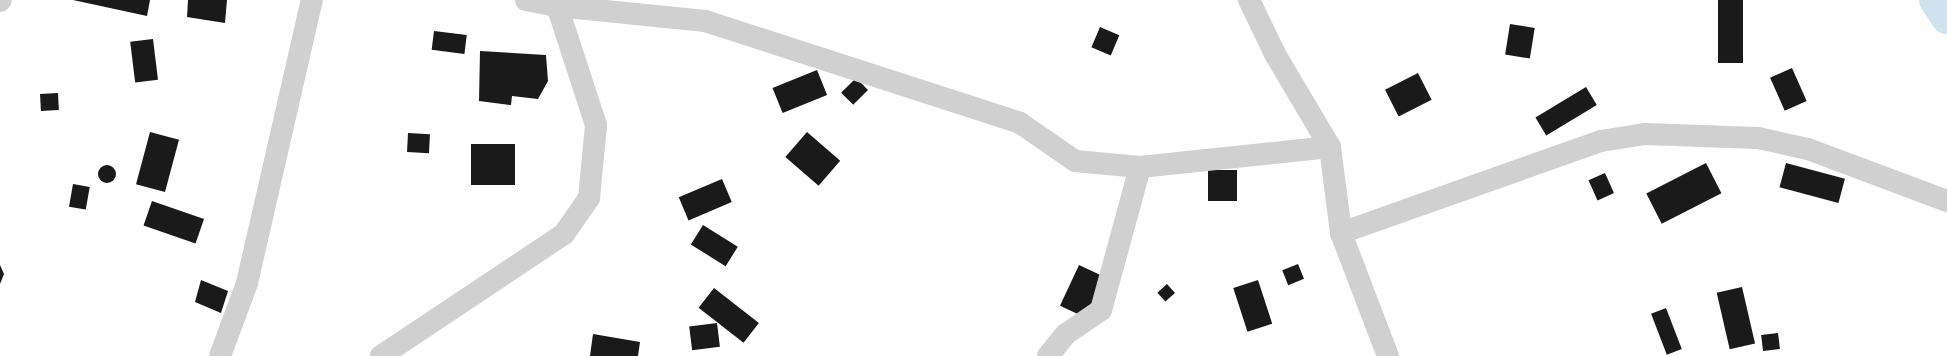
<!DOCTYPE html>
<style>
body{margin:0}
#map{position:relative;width:1947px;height:356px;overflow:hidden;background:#fff;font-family:"DM Sans",sans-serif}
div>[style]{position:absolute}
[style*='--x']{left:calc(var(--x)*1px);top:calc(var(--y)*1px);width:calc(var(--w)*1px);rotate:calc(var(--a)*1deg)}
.canal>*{height:32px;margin:-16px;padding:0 16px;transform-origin:16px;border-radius:16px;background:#cfe2ee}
.building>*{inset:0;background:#1a1a1a;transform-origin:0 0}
.round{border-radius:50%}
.street>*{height:22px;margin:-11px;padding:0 11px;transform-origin:11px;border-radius:11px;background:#d0d0d0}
span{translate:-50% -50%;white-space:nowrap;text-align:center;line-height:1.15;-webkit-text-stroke:4px #fff;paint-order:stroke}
</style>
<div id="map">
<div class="canal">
<div style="--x:1935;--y:0;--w:22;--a:56"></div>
</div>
<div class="building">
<div style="clip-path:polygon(73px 0,150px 0,147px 16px)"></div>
<div style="clip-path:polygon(188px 0,227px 0,225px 23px,187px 17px)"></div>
<div style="left:1718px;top:0;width:25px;height:63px"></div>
<div style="left:1510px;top:24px;width:25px;height:31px;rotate:9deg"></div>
<div style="left:1100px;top:27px;width:21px;height:22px;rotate:23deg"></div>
<div style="left:434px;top:31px;width:33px;height:19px;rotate:7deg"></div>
<div style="left:153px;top:39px;width:41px;height:23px;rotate:83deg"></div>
<div style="clip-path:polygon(480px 51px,546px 55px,548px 81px,538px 99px,512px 96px,511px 105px,479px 101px)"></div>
<div style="left:1792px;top:68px;width:36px;height:24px;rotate:66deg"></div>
<div style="left:817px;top:70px;width:27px;height:48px;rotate:68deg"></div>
<div style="left:1418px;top:73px;width:30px;height:37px;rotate:63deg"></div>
<div style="left:856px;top:78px;width:17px;height:21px;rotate:45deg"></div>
<div style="left:1586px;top:87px;width:21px;height:59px;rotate:59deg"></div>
<div style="left:58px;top:93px;width:17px;height:18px;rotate:87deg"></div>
<div style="left:150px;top:132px;width:30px;height:54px;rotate:15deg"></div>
<div style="left:807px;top:132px;width:44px;height:33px;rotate:41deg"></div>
<div style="left:408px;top:133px;width:22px;height:19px;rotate:3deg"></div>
<div style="left:515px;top:144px;width:41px;height:44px;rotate:90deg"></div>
<div style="left:1706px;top:163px;width:34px;height:67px;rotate:63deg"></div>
<div style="left:1786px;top:163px;width:61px;height:25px;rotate:15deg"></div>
<div class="round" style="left:98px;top:165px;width:18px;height:18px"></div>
<div style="left:1208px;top:170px;width:29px;height:31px"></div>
<div style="left:1605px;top:173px;width:22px;height:18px;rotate:66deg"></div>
<div style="left:722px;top:179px;width:25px;height:47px;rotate:67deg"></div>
<div style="left:73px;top:184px;width:17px;height:23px;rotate:10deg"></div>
<div style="left:152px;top:201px;width:55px;height:26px;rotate:19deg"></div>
<div style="left:703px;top:225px;width:41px;height:23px;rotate:32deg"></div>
<div style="left:1298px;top:264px;width:16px;height:17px;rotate:68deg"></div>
<div style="clip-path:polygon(0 265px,4px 274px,0 284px)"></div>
<div style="left:1079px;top:265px;width:29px;height:45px;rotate:25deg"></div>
<div style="clip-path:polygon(201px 280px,228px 291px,221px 313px,195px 302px)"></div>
<div style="left:1258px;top:280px;width:46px;height:26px;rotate:72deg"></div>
<div style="left:1167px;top:284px;width:12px;height:13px;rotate:48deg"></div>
<div style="left:1742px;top:287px;width:58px;height:26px;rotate:77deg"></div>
<div style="left:714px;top:288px;width:57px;height:25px;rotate:38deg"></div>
<div style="left:1666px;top:308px;width:44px;height:16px;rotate:69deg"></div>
<div style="left:717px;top:323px;width:24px;height:28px;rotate:83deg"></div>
<div style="left:1778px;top:333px;width:16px;height:17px;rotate:83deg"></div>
<div style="clip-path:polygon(593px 334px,640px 342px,638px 356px,590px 356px)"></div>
</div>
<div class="street">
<div style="--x:526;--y:0;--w:32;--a:11"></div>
<div style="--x:557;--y:6;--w:149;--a:5.8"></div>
<div style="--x:705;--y:21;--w:331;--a:17.9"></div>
<div style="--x:1020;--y:123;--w:67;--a:34.6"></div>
<div style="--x:1075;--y:161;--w:65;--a:5.3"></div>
<div style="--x:1140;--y:167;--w:191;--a:-6"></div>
<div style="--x:1249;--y:0;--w:60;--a:64.3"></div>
<div style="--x:1275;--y:54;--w:108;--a:59.4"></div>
<div style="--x:1330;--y:147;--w:87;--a:82.7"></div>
<div style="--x:1341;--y:233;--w:132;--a:69.1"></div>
<div style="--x:0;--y:1;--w:1;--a:-45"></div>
<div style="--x:1341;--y:233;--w:276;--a:-19.5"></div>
<div style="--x:1601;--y:141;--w:45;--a:-9"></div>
<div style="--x:1645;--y:134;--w:113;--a:2"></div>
<div style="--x:1758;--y:138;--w:51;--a:12.4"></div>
<div style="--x:1808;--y:149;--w:148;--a:20.5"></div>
<div style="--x:220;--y:356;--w:78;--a:-69.7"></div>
<div style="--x:247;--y:283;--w:290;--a:-77.1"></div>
<div style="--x:381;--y:356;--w:220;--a:-33.7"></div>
<div style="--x:564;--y:234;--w:44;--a:-55.2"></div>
<div style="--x:589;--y:198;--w:73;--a:-84.5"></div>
<div style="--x:596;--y:125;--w:125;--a:-108.1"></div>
<div style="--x:1048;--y:356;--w:28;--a:-51"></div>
<div style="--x:1066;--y:334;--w:42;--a:-34.4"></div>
<div style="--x:1101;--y:310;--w:148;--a:-74.7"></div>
</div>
</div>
